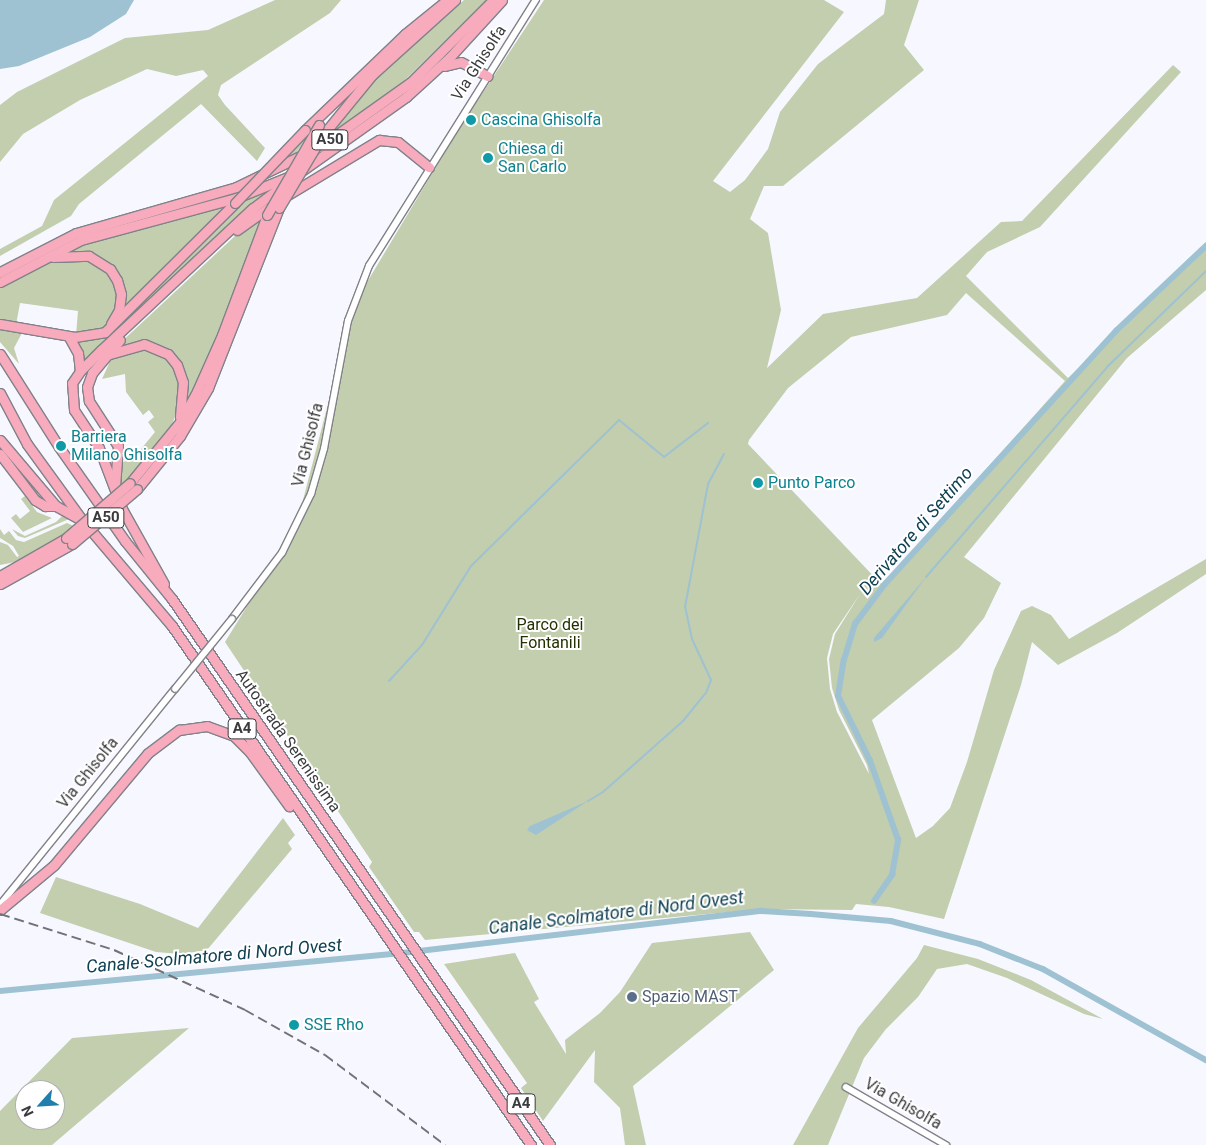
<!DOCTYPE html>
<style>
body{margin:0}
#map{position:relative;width:1206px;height:1145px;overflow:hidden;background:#f7f8ff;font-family:Roboto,sans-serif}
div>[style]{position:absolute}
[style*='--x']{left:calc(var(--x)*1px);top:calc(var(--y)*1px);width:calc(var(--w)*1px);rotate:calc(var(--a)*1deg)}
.green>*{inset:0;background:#c2ceae}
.water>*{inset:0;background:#9ec2d2}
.stream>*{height:2px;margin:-1px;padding:0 1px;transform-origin:1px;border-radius:1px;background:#9ec2d2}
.canal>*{height:5.5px;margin:-2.75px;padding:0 2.75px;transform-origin:2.75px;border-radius:2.75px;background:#9ec2d2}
.roads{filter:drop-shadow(1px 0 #818289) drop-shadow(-1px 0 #818289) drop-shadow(0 1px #818289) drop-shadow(0 -1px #818289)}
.minor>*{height:5.5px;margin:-2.75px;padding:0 2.75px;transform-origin:2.75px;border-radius:2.75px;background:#fff}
.highway>*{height:9px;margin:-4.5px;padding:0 4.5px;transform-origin:4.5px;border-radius:4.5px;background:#f7abbc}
.rail>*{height:2px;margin-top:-1px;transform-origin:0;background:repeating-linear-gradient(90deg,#717276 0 10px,transparent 0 15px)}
.bridges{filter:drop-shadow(1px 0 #818289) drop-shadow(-1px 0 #818289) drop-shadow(0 1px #818289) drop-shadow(0 -1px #818289)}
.minor-bridge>*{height:5.5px;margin:-2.75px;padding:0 2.75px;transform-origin:2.75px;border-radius:2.75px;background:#fff}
.highway-bridge>*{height:9px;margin:-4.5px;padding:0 4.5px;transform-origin:4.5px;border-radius:4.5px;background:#f7abbc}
.dots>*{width:14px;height:14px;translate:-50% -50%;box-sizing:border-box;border:2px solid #fff;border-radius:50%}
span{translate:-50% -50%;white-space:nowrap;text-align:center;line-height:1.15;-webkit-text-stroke:4px #fff;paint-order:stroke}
.shield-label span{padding:1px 4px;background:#fff;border:1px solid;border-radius:4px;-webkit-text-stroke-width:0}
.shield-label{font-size:15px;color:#3a3b3e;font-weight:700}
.street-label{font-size:16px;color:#3a3b3e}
.culture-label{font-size:16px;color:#0d838f}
.left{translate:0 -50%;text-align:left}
.park-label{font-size:16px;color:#233000}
.service-label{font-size:16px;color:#4e5e75}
.water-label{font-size:18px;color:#104153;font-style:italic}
.north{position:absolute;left:15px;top:1080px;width:50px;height:50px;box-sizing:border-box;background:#fff;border:1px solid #b0b1b2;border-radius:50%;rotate:244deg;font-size:14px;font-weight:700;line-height:20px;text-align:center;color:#3a3b3e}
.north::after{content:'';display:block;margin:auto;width:18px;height:22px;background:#227fac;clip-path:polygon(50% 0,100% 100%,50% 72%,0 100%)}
</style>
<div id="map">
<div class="green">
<div style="clip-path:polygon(275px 0,341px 0,330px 13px,221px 85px,218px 95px,225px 105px,265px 148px,257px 161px,201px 104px,79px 204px,71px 216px,0 256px,0 249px,42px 226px,54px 200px,208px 76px,203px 70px,176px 76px,147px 69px,80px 100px,23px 134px,0 162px,0 105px,17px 92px,125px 38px,208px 30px)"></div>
<div style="clip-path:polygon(464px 0,486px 0,402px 83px,331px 133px,373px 82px)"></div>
<div style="clip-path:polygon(evenodd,544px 0,824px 0,844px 12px,713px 181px,730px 192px,745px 180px,768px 149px,780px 112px,818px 64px,884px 14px,886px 0,919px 0,904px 45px,924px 70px,783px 186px,764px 186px,750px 219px,768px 233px,781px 310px,767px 368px,823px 314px,917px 298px,1001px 222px,1022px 221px,1173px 65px,1181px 72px,1040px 227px,987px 252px,966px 276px,1068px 378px,1206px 244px,1206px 290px,1127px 358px,964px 557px,1001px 583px,984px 618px,959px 648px,872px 720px,916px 838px,933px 826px,950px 808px,967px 762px,994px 670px,1021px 611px,1032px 606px,1051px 615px,1069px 639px,1206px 559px,1206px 574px,1117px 633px,1058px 665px,1032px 642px,1021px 685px,944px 919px,889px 907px,856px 904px,852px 910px,762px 909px,425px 940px,419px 932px,414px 932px,369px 867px,372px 862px,225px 642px,296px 527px,354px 304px,458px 130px,544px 0,966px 293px,1065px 381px,884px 583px,880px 583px,748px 444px,749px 440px,788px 388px,851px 337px,947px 315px,966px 293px,544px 0,860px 594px,835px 634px,829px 659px,832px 688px,839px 710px,867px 765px,869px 774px,837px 712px,830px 689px,827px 658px,833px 634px,860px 594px)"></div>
<div style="clip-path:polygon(311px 131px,296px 153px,281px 161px)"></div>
<div style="clip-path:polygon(267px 190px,268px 192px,82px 363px,78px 340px,99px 338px,111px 333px,246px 198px)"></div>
<div style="clip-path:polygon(232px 202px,121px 315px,113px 269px,65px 252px,90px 240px)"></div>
<div style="clip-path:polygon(263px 214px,218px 340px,185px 406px,186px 388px,167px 350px,153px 343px,118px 345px,235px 236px)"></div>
<div style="clip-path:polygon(61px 258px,91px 260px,108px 272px,117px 290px,117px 307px,108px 323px,99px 330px,76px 335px,78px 311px,20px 303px,16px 325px,0 321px,0 285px,48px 261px)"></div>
<div style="clip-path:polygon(0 327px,22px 333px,14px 348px,19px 364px,0 342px)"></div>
<div style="clip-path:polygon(143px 347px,160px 352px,174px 366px,181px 384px,177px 412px,170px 429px,120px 488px,122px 462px,132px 460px,155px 432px,148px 422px,154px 417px,149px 410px,143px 415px,126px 392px,125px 374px,102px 379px,112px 357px)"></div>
<div style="clip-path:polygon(25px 496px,37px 512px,52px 518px,23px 532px,11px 518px,16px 514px,20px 519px,30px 511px,21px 499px)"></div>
<div style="clip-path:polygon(62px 516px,69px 519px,25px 538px,18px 536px,12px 529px,25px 536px,56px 522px)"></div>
<div style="clip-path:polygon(67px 523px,76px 527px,20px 561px,0 565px,0 542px,8px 545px,17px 557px,19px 556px,13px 546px,0 538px,0 529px,4px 535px,9px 531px,16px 540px,24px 542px)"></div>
<div style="clip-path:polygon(283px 818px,295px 835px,288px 843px,292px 849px,207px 950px,181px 954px,156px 952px,40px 913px,56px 877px,140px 904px,198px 928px)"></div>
<div style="clip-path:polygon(750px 932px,774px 970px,633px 1086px,646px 1145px,625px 1145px,620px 1108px,594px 1082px,595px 1050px,543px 1121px,521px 1088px,527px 1083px,444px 964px,515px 953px,539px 999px,534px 1002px,566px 1054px,565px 1040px,600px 1013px,620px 992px,652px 943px)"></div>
<div style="clip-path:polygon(924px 945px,978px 959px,1031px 980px,1103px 1019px,1084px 1014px,1007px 978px,967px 964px,937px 969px,918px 997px,886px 1029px,864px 1058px,828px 1145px,793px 1145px,858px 1028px,917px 958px)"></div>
<div style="clip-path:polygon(evenodd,189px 1028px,52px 1145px,0 1145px,0 1111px,72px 1038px,189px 1028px,25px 1090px,55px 1090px,55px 1120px,25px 1120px,25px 1090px)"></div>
</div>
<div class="water">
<div style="clip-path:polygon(0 0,134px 0,126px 14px,90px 37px,19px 66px,0 69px)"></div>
<div style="clip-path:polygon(926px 577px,882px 638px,874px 642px,874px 638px)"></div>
<div style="clip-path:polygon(588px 801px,536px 835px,527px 830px,530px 826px)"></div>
</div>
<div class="stream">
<div style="--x:926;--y:577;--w:277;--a:-49.2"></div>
<div style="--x:1107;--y:367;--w:138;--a:-44.1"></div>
<div style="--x:389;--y:681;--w:49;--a:-47.5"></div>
<div style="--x:422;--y:645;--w:93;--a:-58.2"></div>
<div style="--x:471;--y:566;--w:208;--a:-44.6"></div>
<div style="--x:619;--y:420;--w:58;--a:39.4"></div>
<div style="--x:664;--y:457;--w:56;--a:-37.7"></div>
<div style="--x:588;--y:801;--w:17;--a:-31"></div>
<div style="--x:603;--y:792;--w:107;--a:-41.6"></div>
<div style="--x:683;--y:721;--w:36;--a:-51"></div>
<div style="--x:706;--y:693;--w:14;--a:-69"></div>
<div style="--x:711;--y:680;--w:45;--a:-114.9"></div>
<div style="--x:692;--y:639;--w:33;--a:-102"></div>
<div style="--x:685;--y:607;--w:125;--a:-79.4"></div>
<div style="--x:708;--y:484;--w:34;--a:-62"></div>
</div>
<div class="canal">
<div style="--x:874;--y:901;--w:32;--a:-55"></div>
<div style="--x:892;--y:875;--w:36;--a:-80"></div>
<div style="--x:898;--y:840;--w:84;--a:-109.5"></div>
<div style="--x:870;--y:761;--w:72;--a:-116.2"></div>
<div style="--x:838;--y:696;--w:36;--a:-81"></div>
<div style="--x:844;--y:660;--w:38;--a:-73"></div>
<div style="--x:855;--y:624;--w:50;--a:-53.1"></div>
<div style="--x:885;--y:584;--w:343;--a:-47.6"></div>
<div style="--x:1116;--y:331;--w:124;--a:-43.4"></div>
<div style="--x:0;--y:991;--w:396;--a:-5.4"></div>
<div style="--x:394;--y:954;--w:370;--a:-6.7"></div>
<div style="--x:761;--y:911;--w:50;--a:3.4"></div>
<div style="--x:811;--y:914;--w:80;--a:5"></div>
<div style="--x:891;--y:921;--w:92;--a:14.5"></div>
<div style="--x:980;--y:944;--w:68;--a:21.6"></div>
<div style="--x:1043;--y:969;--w:187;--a:29.2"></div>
</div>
<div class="roads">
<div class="minor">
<div style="--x:232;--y:619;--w:83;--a:-52.9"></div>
<div style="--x:282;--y:553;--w:66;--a:-63.8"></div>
<div style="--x:311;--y:494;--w:47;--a:-73.9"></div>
<div style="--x:324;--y:449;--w:130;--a:-79.4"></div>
<div style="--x:348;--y:321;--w:59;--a:-69.1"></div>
<div style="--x:369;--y:266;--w:314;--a:-57.9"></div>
<div style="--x:0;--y:905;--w:278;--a:-51"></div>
<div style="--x:846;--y:1087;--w:116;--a:30.1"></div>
</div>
<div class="highway">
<div style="--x:444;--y:66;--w:17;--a:-13"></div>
<div style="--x:461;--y:62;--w:30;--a:28"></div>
<div style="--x:305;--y:130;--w:139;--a:-43.8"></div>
<div style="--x:405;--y:34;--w:54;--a:-39"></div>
<div style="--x:322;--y:136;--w:79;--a:-50.7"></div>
<div style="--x:372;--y:75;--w:112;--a:-42.1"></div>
<div style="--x:300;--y:172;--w:130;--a:-35.3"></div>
<div style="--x:406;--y:97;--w:59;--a:-42.3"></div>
<div style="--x:450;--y:57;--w:77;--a:-47.6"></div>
<div style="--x:286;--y:196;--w:109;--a:-31.1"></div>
<div style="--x:379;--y:140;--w:19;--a:6"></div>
<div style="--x:398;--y:142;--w:40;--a:39"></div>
<div style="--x:237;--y:230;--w:47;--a:-35.4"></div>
<div style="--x:53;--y:257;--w:36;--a:-2"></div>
<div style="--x:89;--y:256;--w:25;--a:32"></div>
<div style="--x:110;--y:269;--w:13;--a:58"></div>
<div style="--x:117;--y:280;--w:15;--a:74"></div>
<div style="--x:121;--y:294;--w:16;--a:97"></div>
<div style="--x:119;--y:310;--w:16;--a:120"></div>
<div style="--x:0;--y:272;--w:85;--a:-27.2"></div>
<div style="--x:76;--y:233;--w:166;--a:-16"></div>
<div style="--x:236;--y:187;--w:94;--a:-25.8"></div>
<div style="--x:321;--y:146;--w:110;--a:-35.4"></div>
<div style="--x:411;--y:82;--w:116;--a:-45"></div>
<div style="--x:0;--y:282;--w:91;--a:-27.4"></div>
<div style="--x:81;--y:240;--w:161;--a:-15.2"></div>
<div style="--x:236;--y:198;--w:56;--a:-22"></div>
<div style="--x:0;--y:324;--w:76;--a:9.8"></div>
<div style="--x:75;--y:337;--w:30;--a:-9"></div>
<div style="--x:105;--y:332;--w:183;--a:-44.8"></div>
<div style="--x:69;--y:337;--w:18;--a:61"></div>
<div style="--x:78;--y:353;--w:18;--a:84"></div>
<div style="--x:0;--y:354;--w:110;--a:57.6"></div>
<div style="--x:59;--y:447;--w:115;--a:54.9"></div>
<div style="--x:125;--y:541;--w:75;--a:51"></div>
<div style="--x:172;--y:599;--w:664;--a:55.3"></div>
<div style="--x:110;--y:354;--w:35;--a:-16"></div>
<div style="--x:144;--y:344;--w:26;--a:23"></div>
<div style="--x:168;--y:354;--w:14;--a:51"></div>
<div style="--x:177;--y:365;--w:18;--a:71"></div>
<div style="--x:183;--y:382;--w:35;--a:95"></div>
<div style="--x:0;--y:393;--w:58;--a:62.1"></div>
<div style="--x:27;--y:444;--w:95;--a:54"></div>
<div style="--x:83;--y:521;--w:138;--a:49.7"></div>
<div style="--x:172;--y:626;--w:631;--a:55.33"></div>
<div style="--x:0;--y:440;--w:87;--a:49.7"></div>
<div style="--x:56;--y:506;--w:29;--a:29"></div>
<div style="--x:0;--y:454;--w:58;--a:52.7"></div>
<div style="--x:35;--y:500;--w:12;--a:31"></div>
<div style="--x:45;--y:506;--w:11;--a:0"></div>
<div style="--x:130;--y:483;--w:79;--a:-50.7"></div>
<div style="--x:180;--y:422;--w:35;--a:-61"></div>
<div style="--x:197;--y:391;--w:61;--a:-65.9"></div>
<div style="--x:222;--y:335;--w:128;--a:-69.4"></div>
<div style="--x:115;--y:487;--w:41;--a:-85.8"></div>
<div style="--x:118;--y:446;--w:54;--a:-122.8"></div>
<div style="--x:89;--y:401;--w:14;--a:-98"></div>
<div style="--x:87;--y:387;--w:15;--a:-70"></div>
<div style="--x:92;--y:373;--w:43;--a:-49.7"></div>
<div style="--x:137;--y:489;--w:68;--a:-50.9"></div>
<div style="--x:180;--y:436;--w:56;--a:-59.7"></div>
<div style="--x:208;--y:388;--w:193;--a:-68.5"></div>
<div style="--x:0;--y:576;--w:76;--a:-29.9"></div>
<div style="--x:0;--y:584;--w:82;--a:-29.1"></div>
<div style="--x:164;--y:584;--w:86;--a:-119.2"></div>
<div style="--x:122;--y:509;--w:65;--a:-110.7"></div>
<div style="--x:99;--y:448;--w:45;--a:-123.3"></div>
<div style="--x:74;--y:410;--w:27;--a:-94"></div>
<div style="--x:72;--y:383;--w:14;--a:-56"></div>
<div style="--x:80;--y:371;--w:30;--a:-45"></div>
<div style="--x:101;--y:350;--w:208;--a:-43.1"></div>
<div style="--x:253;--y:208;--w:40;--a:-37"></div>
<div style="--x:0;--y:910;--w:70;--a:-39.8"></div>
<div style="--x:54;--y:865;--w:146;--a:-50"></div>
<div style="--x:148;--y:753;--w:39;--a:-37"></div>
<div style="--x:179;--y:730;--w:28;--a:-8"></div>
<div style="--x:207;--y:726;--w:29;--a:20"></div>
<div style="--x:234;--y:736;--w:23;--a:45"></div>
<div style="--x:250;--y:752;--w:67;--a:54.2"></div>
</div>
</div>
<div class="rail">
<div style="--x:0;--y:914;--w:120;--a:17.5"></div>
<div style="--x:114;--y:950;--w:144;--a:24.6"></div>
<div style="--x:245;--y:1010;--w:92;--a:29.4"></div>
<div style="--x:325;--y:1055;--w:150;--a:36.9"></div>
</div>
<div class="bridges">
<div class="minor-bridge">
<div style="--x:175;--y:689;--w:90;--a:-50.8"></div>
</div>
<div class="highway-bridge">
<div style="--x:235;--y:203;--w:101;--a:-46.2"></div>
<div style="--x:279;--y:208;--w:84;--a:-59.2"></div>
<div style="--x:267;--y:215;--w:104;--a:-60"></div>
<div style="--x:66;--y:538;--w:84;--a:-40.7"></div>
<div style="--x:72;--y:544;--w:85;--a:-40.2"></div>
</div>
</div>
<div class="dots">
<div style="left:471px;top:120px;background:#0f9aa8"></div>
<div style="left:488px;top:158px;background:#0f9aa8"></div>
<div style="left:61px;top:446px;background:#0f9aa8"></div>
<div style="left:758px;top:483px;background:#0f9aa8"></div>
<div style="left:632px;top:997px;background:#5c6f8a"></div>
<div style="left:294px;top:1025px;background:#0f9aa8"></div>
</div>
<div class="shield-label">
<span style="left:330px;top:140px">A50</span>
<span style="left:106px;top:518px">A50</span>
<span style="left:242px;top:729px">A4</span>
<span style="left:521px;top:1104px">A4</span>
</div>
<div class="street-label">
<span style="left:479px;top:63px;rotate:-57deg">Via Ghisolfa</span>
<span style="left:308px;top:445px;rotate:-76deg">Via Ghisolfa</span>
<span style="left:288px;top:741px;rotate:55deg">Autostrada Serenissima</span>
<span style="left:88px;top:773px;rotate:-51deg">Via Ghisolfa</span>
<span style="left:903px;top:1104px;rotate:30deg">Via Ghisolfa</span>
</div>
<div class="culture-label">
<span class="left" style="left:481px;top:120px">Cascina Ghisolfa</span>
<span class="left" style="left:498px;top:158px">Chiesa di<br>San Carlo</span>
<span class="left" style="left:71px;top:446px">Barriera<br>Milano Ghisolfa</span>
<span class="left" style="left:768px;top:483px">Punto Parco</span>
<span class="left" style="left:304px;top:1025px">SSE Rho</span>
</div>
<div class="park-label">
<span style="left:550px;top:634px">Parco dei<br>Fontanili</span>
</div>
<div class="service-label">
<span class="left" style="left:642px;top:997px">Spazio MAST</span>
</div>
<div class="water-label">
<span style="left:916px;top:531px;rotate:-49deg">Derivatore di Settimo</span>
<span style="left:616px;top:913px;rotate:-7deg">Canale Scolmatore di Nord Ovest</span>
<span style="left:214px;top:956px;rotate:-5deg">Canale Scolmatore di Nord Ovest</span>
</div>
<div class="north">N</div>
</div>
